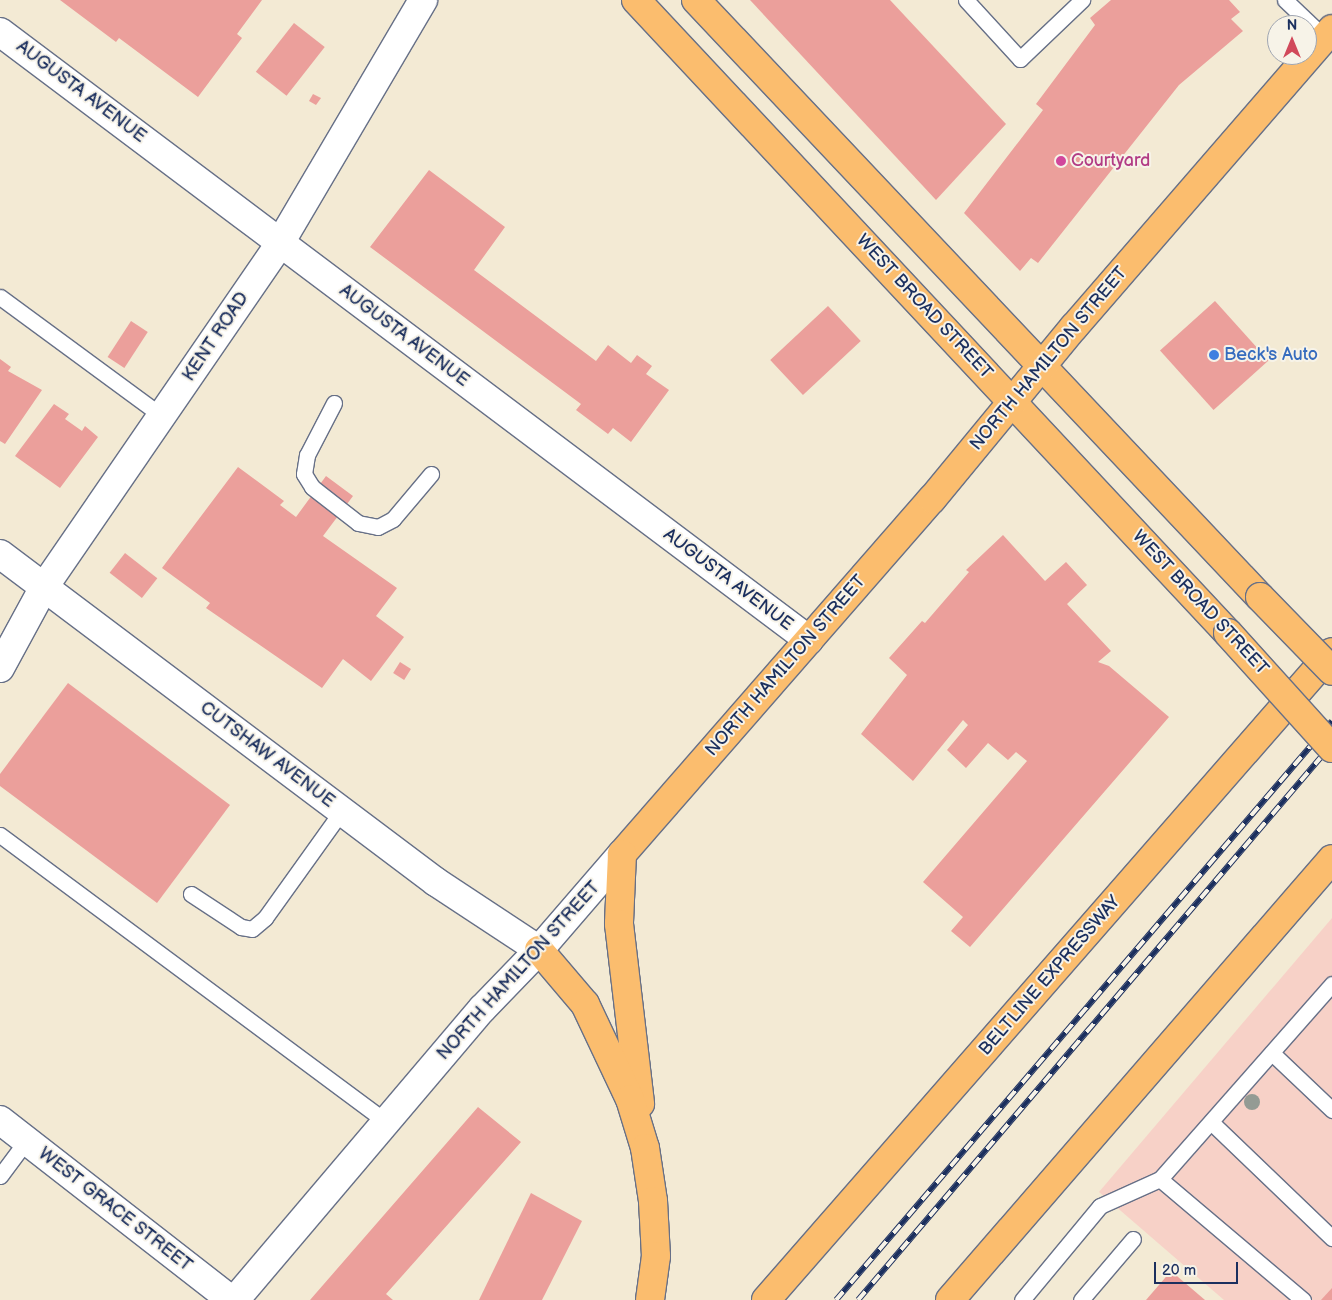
<!DOCTYPE html>
<style>
body{margin:0}
#map{position:relative;width:1332px;height:1300px;overflow:hidden;background:#f3ead4;font-family:"Balsamiq Sans",sans-serif}
div>[style]{position:absolute}
[style*='--x']{left:calc(var(--x)*1px);top:calc(var(--y)*1px);width:calc(var(--w)*1px);rotate:calc(var(--a)*1deg)}
.built>*{inset:0;background:#f7d1c7}
.building>*{inset:0;background:#eb9f9b;transform-origin:0 0}
.roads{filter:drop-shadow(1px 0 #677087) drop-shadow(-1px 0 #677087) drop-shadow(0 1px #677087) drop-shadow(0 -1px #677087)}
.service>*{height:15px;margin:-7.5px;padding:0 7.5px;transform-origin:7.5px;border-radius:7.5px;background:#fff}
.minor>*{height:28px;margin:-14px;padding:0 14px;transform-origin:14px;border-radius:14px;background:#fff}
.tertiary>*{height:28px;margin:-14px;padding:0 14px;transform-origin:14px;border-radius:14px;background:#fff}
.primary>*{height:28px;margin:-14px;padding:0 14px;transform-origin:14px;border-radius:14px;background:#fbbd6e}
.motorway>*{height:28px;margin:-14px;padding:0 14px;transform-origin:14px;border-radius:14px;background:#fbbd6e}
.rail>*{height:5.5px;margin-top:-2.75px;transform-origin:0;background:repeating-linear-gradient(90deg,#f7f3e8 0 11px,#1b2f5e 0 22px);box-sizing:border-box;border-block:1px solid #1b2f5e}
.bridges{filter:drop-shadow(1px 0 #677087) drop-shadow(-1px 0 #677087) drop-shadow(0 1px #677087) drop-shadow(0 -1px #677087)}
.primary-bridge>*{height:28px;margin:-14px;padding:0 14px;transform-origin:14px;border-radius:14px;background:#fbbd6e}
.trees>*{width:16px;height:16px;margin:-8px;border-radius:50%;background:#949b94}
.dots>*{width:14px;height:14px;translate:-50% -50%;box-sizing:border-box;border:2px solid #f7f3e8;border-radius:50%}
span{translate:-50% -50%;white-space:nowrap;text-align:center;line-height:1.15;-webkit-text-stroke:4px #f7f3e8;paint-order:stroke}
.street-label{font-size:18px;color:#1b2f5e}
.hotel-label{font-size:18px;color:#b23c85}
.left{translate:0 -50%;text-align:left}
.shop-label{font-size:18px;color:#366cbe}
.north{position:absolute;left:1267px;top:15px;width:50px;height:50px;box-sizing:border-box;background:#f7f3e8;border:1px solid #9fa5b1;border-radius:50%;rotate:0deg;font-size:14px;font-weight:700;line-height:20px;text-align:center;color:#1b2f5e}
.north::after{content:'';display:block;margin:auto;width:18px;height:22px;background:#d1495b;clip-path:polygon(50% 0,100% 100%,50% 72%,0 100%)}
.scale{position:absolute;left:1154px;top:1262px;width:84px;height:22px;box-sizing:border-box;border:2px solid #1b2f5e;border-top:0;padding-left:6px;font-size:15px;line-height:18px;white-space:nowrap;color:#1b2f5e;-webkit-text-stroke:4px #f7f3e8;paint-order:stroke}
</style>
<div id="map">
<div class="built">
<div style="clip-path:polygon(1332px 918px,1332px 1300px,1224px 1300px,1099px 1192px)"></div>
</div>
<div class="building">
<div style="clip-path:polygon(60px 0,262px 0,237px 34px,242px 38px,198px 97px,119px 38px,116px 42px)"></div>
<div style="clip-path:polygon(750px 0,890px 0,1006px 124px,936px 200px)"></div>
<div style="clip-path:polygon(1111px 0,1229px 0,1240px 12px,1231px 19px,1243px 31px,1179px 85px,1038px 263px,1031px 258px,1020px 271px,964px 213px,1043px 110px,1036px 104px,1095px 25px,1090px 18px)"></div>
<div style="left:294px;top:23px;width:39px;height:62px;rotate:38deg"></div>
<div style="clip-path:polygon(313px 94px,321px 98px,316px 105px,309px 101px)"></div>
<div style="clip-path:polygon(429px 170px,505px 227px,474px 270px,596px 361px,608px 345px,631px 363px,637px 355px,652px 366px,646px 374px,669px 390px,631px 442px,613px 428px,608px 434px,576px 410px,581px 404px,370px 247px)"></div>
<div style="left:1215px;top:301px;width:80px;height:74px;rotate:48deg"></div>
<div style="left:828px;top:306px;width:48px;height:79px;rotate:47deg"></div>
<div style="left:131px;top:321px;width:20px;height:43px;rotate:33deg"></div>
<div style="clip-path:polygon(0 359px,11px 367px,8px 371px,42px 390px,5px 444px,0 441px)"></div>
<div style="clip-path:polygon(54px 404px,69px 414px,65px 419px,82px 431px,85px 426px,98px 437px,60px 488px,15px 456px)"></div>
<div style="clip-path:polygon(238px 467px,284px 501px,280px 505px,296px 517px,326px 476px,353px 496px,323px 536px,397px 588px,376px 616px,404px 637px,371px 681px,343px 659px,322px 688px,206px 608px,210px 603px,162px 568px)"></div>
<div style="clip-path:polygon(1003px 535px,1045px 581px,1066px 562px,1087px 585px,1067px 604px,1111px 651px,1098px 662px,1109px 666px,1169px 717px,970px 947px,951px 931px,963px 917px,923px 882px,1027px 761px,1016px 752px,1008px 760px,988px 743px,966px 768px,947px 750px,968px 725px,963px 720px,913px 781px,861px 734px,907px 675px,889px 658px,922px 621px,925px 623px,969px 572px,966px 570px)"></div>
<div style="left:125px;top:553px;width:41px;height:25px;rotate:38deg"></div>
<div style="left:400px;top:662px;width:13px;height:13px;rotate:32deg"></div>
<div style="clip-path:polygon(68px 683px,230px 805px,157px 903px,0 786px,0 774px)"></div>
<div style="clip-path:polygon(478px 1107px,521px 1142px,386px 1294px,393px 1300px,310px 1300px)"></div>
<div style="clip-path:polygon(531px 1193px,582px 1221px,542px 1300px,479px 1300px)"></div>
<div style="clip-path:polygon(1171px 1271px,1205px 1300px,1146px 1300px)"></div>
<div style="clip-path:polygon(1332px 1288px,1332px 1300px,1321px 1300px)"></div>
</div>
<div class="roads">
<div class="service">
<div style="--x:966;--y:0;--w:80;--a:47.5"></div>
<div style="--x:1020;--y:59;--w:86;--a:-43.6"></div>
<div style="--x:1285;--y:0;--w:54;--a:43.5"></div>
<div style="--x:0;--y:297;--w:201;--a:36.3"></div>
<div style="--x:334;--y:403;--w:59;--a:117.4"></div>
<div style="--x:307;--y:455;--w:19;--a:99"></div>
<div style="--x:304;--y:474;--w:15;--a:58"></div>
<div style="--x:312;--y:487;--w:58;--a:38"></div>
<div style="--x:358;--y:523;--w:20;--a:11"></div>
<div style="--x:378;--y:527;--w:17;--a:-28"></div>
<div style="--x:393;--y:519;--w:59;--a:-49.8"></div>
<div style="--x:0;--y:835;--w:482;--a:36.6"></div>
<div style="--x:191;--y:894;--w:60;--a:33.4"></div>
<div style="--x:241;--y:927;--w:11;--a:10"></div>
<div style="--x:252;--y:929;--w:17;--a:-40"></div>
<div style="--x:265;--y:918;--w:130;--a:-54.4"></div>
<div style="--x:1272;--y:1053;--w:83;--a:43.5"></div>
<div style="--x:1211;--y:1122;--w:168;--a:43.8"></div>
<div style="--x:0;--y:1176;--w:44;--a:-53.4"></div>
<div style="--x:1022;--y:1300;--w:122;--a:-50.3"></div>
<div style="--x:1100;--y:1206;--w:66;--a:-24.2"></div>
<div style="--x:1081;--y:1300;--w:80;--a:-49.6"></div>
<div style="--x:1303;--y:1300;--w:187;--a:-139.8"></div>
<div style="--x:1160;--y:1179;--w:260;--a:-48.6"></div>
</div>
<div class="minor">
<div style="--x:0;--y:32;--w:1012;--a:36.93"></div>
<div style="--x:0;--y:554;--w:546;--a:36.95"></div>
<div style="--x:436;--y:882;--w:123;--a:33.4"></div>
<div style="--x:0;--y:668;--w:92;--a:-61.5"></div>
<div style="--x:44;--y:587;--w:417;--a:-55.5"></div>
<div style="--x:280;--y:243;--w:282;--a:-59.5"></div>
<div style="--x:0;--y:1120;--w:293;--a:37.9"></div>
</div>
<div class="tertiary">
<div style="--x:235;--y:1300;--w:382;--a:-49.7"></div>
<div style="--x:482;--y:1009;--w:82;--a:-46"></div>
<div style="--x:539;--y:950;--w:127;--a:-49.2"></div>
</div>
<div class="primary">
<div style="--x:636;--y:0;--w:867;--a:46.92"></div>
<div style="--x:696;--y:0;--w:821;--a:46.63"></div>
<div style="--x:622;--y:854;--w:471;--a:-48.9"></div>
<div style="--x:932;--y:499;--w:223;--a:-50.5"></div>
<div style="--x:1074;--y:327;--w:394;--a:-49.1"></div>
</div>
<div class="motorway">
<div style="--x:622;--y:854;--w:70;--a:92.5"></div>
<div style="--x:619;--y:924;--w:181;--a:83.3"></div>
<div style="--x:539;--y:950;--w:71;--a:49.6"></div>
<div style="--x:585;--y:1004;--w:105;--a:64.7"></div>
<div style="--x:630;--y:1099;--w:51;--a:73"></div>
<div style="--x:645;--y:1148;--w:54;--a:81.4"></div>
<div style="--x:653;--y:1201;--w:55;--a:86.9"></div>
<div style="--x:656;--y:1256;--w:44;--a:97.8"></div>
<div style="--x:766;--y:1300;--w:860;--a:-48.86"></div>
<div style="--x:950;--y:1300;--w:583;--a:-49.1"></div>
</div>
</div>
<div class="rail">
<div style="--x:836;--y:1300;--w:762;--a:-49.42"></div>
<div style="--x:858;--y:1300;--w:731;--a:-49.55"></div>
</div>
<div class="bridges">
<div class="primary-bridge">
<div style="--x:1260;--y:597;--w:103;--a:45.8"></div>
<div style="--x:1228;--y:633;--w:155;--a:47.9"></div>
</div>
</div>
<div class="trees">
<div style="left:1252px;top:1102px"></div>
</div>
<div class="dots">
<div style="left:1061px;top:161px;background:#d1479c"></div>
<div style="left:1214px;top:355px;background:#3f7fe0"></div>
</div>
<div class="street-label">
<span style="left:81px;top:92px;rotate:37deg">AUGUSTA AVENUE</span>
<span style="left:924px;top:307px;rotate:47deg">WEST BROAD STREET</span>
<span style="left:404px;top:336px;rotate:37deg">AUGUSTA AVENUE</span>
<span style="left:216px;top:337px;rotate:-56deg">KENT ROAD</span>
<span style="left:1049px;top:359px;rotate:-50deg">NORTH HAMILTON STREET</span>
<span style="left:728px;top:580px;rotate:37deg">AUGUSTA AVENUE</span>
<span style="left:1200px;top:603px;rotate:47deg">WEST BROAD STREET</span>
<span style="left:786px;top:666px;rotate:-49deg">NORTH HAMILTON STREET</span>
<span style="left:267px;top:755px;rotate:37deg">CUTSHAW AVENUE</span>
<span style="left:519px;top:971px;rotate:-48deg">NORTH HAMILTON STREET</span>
<span style="left:1050px;top:976px;rotate:-49deg">BELTLINE EXPRESSWAY</span>
<span style="left:115px;top:1210px;rotate:38deg">WEST GRACE STREET</span>
</div>
<div class="hotel-label">
<span class="left" style="left:1071px;top:161px">Courtyard</span>
</div>
<div class="shop-label">
<span class="left" style="left:1224px;top:355px">Beck's Auto</span>
</div>
<div class="north">N</div>
<div class="scale">20 m</div>
</div>
